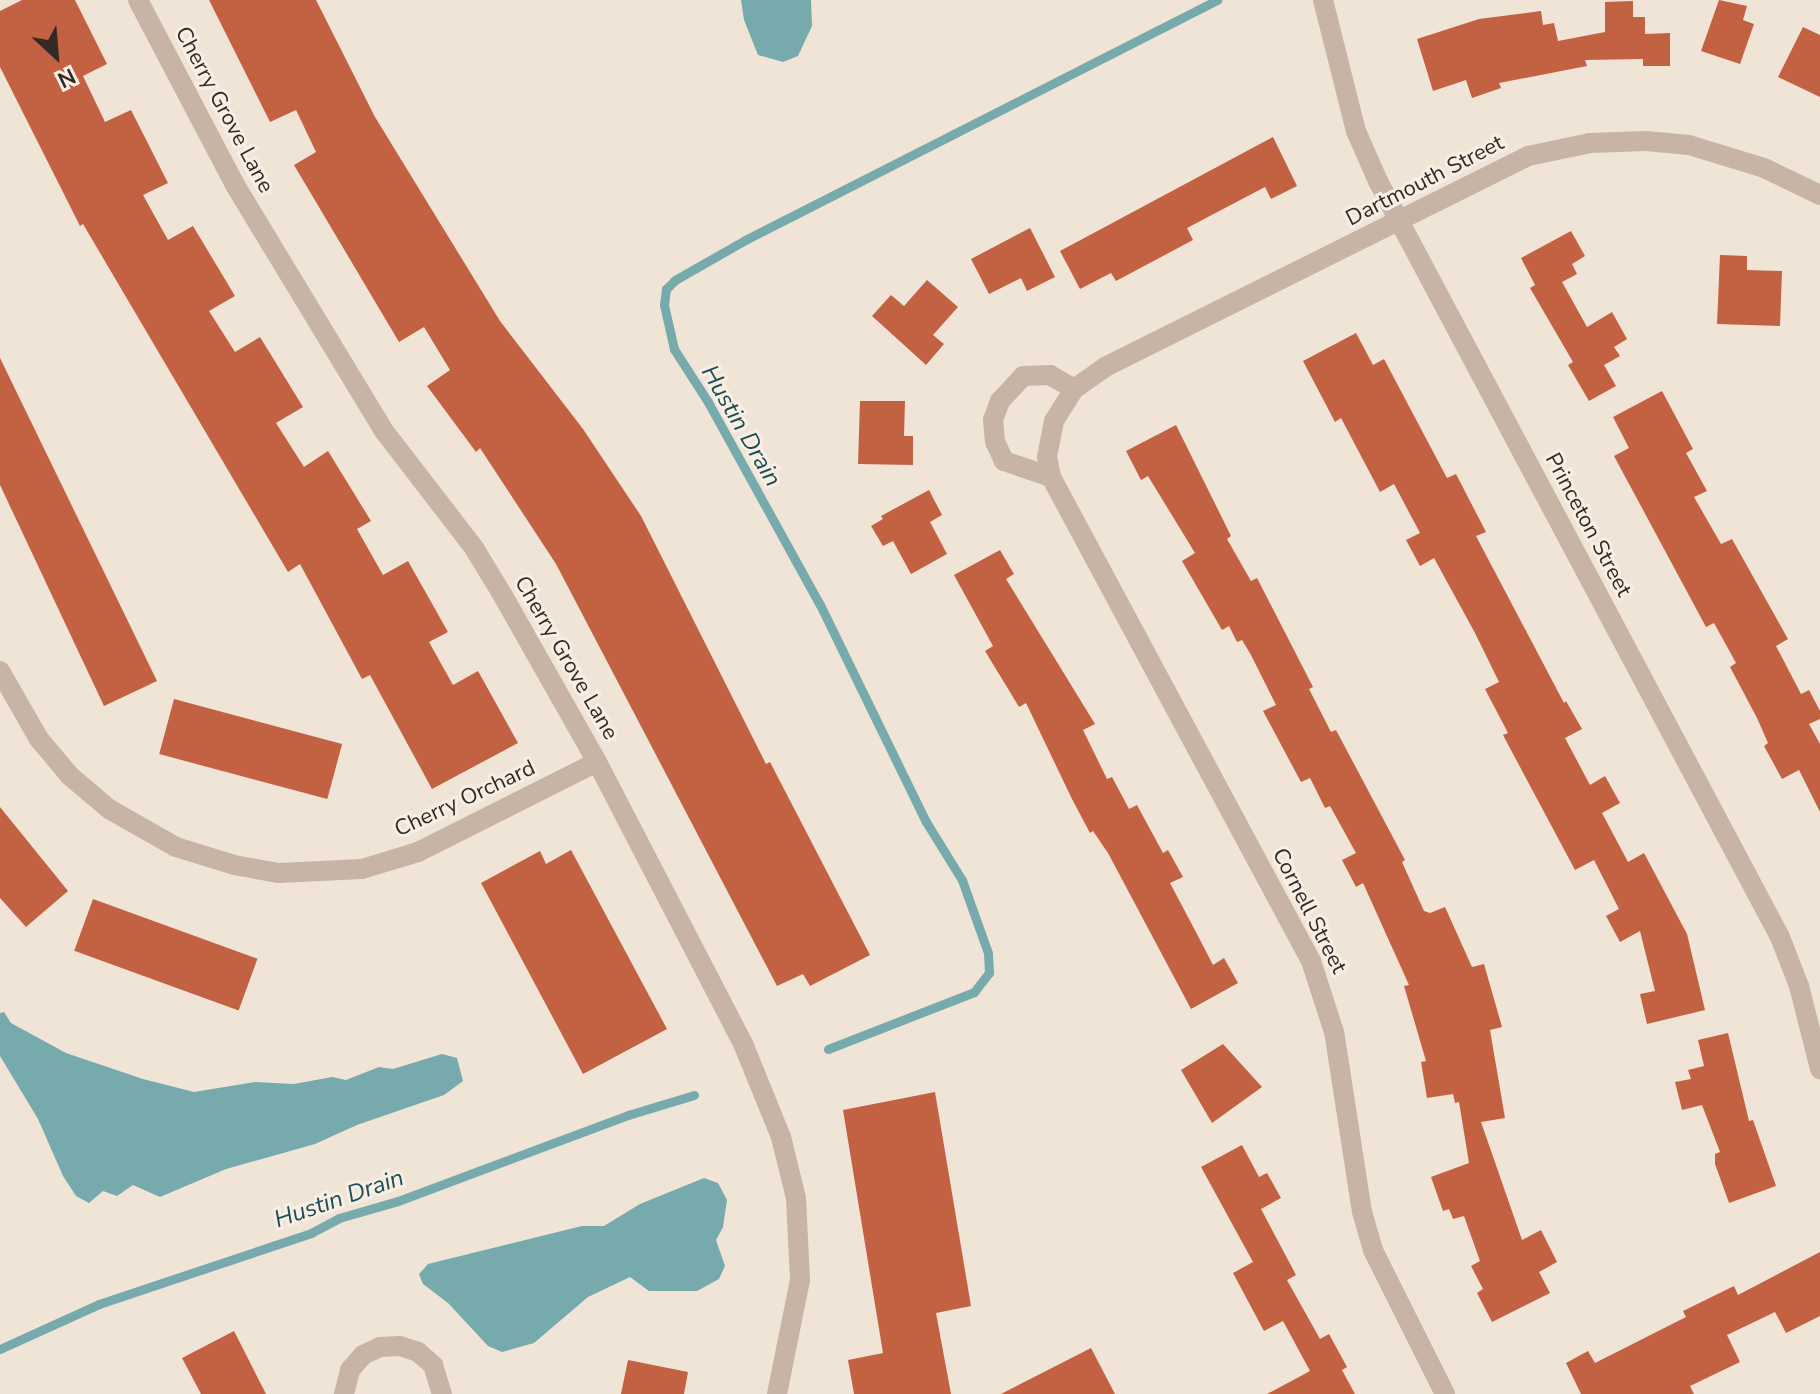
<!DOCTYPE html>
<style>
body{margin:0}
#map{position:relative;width:1820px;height:1394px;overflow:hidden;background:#f0e4d7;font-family:"Nunito Sans",sans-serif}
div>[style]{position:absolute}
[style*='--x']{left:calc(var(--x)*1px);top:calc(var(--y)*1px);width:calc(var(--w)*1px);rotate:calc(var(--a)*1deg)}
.water>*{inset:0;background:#77aaac}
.stream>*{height:9px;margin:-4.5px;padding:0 4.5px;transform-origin:4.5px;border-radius:4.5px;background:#77aaac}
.building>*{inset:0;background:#c36242;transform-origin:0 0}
.street>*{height:20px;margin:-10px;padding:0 10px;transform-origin:10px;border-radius:10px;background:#c7b4a4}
span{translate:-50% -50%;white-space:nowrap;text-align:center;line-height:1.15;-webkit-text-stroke:6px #f8eee3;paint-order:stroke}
.street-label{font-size:22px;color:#332a25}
.water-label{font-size:24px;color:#1c4f53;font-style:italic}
.north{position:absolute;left:16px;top:16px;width:80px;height:80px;-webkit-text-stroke:6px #f8eee3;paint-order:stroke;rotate:154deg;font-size:22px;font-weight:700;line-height:32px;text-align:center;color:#332a25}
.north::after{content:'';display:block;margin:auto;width:28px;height:36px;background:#332a25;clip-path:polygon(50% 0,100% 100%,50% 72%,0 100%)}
</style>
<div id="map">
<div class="water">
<div style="clip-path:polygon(741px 0,811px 0,812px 26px,798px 56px,783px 62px,758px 55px,744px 20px)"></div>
<div style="clip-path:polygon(4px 1012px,11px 1023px,66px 1053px,143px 1079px,194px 1092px,255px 1082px,294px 1084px,332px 1077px,346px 1080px,379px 1067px,393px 1069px,442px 1054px,457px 1058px,463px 1081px,444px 1095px,357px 1125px,315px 1144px,226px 1169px,160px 1197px,133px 1185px,117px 1196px,103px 1191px,89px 1203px,76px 1196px,63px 1176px,38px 1119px,0 1056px,0 1013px)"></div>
<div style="clip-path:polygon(704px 1178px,718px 1183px,727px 1200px,723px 1227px,716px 1240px,725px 1266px,719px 1279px,697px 1291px,649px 1291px,630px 1277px,588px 1297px,534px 1343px,502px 1352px,488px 1346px,448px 1303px,423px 1284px,419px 1274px,428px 1264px,582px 1226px,604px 1226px,640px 1204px)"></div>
</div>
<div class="stream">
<div style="--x:828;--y:1049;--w:157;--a:-21.3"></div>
<div style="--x:974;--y:992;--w:24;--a:-52"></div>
<div style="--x:989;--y:973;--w:20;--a:-93"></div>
<div style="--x:988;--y:953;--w:77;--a:-109.6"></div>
<div style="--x:962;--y:880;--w:68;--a:-121.8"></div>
<div style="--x:926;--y:822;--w:242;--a:-116"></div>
<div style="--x:820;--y:605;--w:232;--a:-118.9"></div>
<div style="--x:708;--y:402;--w:63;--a:-122.7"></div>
<div style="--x:674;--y:349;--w:45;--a:-102.8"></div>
<div style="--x:664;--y:305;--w:16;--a:-83"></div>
<div style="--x:666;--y:289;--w:13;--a:-45"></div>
<div style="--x:675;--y:280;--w:81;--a:-29.7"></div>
<div style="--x:745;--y:240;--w:530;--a:-26.95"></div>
<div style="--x:0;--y:1349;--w:109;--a:-24.4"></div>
<div style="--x:99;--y:1304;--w:224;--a:-18.5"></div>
<div style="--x:311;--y:1233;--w:32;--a:-28"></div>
<div style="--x:339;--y:1218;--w:61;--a:-16.1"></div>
<div style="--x:398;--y:1201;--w:246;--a:-20.5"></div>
<div style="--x:628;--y:1115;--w:69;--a:-16.9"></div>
</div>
<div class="building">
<div style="clip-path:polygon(22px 0,75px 0,107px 64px,83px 76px,105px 122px,131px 110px,168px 183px,143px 195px,168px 240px,193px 226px,235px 296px,209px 311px,235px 352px,260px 337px,303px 407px,276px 423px,304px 467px,328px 451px,371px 521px,357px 529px,383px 575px,408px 561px,448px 632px,429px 642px,453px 685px,478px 671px,518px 743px,432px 789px,370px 675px,362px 679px,300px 564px,288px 572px,83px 224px,80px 226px,0 67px,0 11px)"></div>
<div style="clip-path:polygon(209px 0,316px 0,375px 117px,500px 321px,583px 429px,641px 516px,766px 764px,770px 762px,870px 955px,810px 986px,803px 974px,777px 986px,556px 564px,480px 448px,476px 452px,427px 386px,450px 370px,424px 327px,399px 342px,294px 165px,316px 152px,296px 110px,270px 122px)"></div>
<div style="clip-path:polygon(1719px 0,1747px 6px,1743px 20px,1754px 24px,1740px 64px,1701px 51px)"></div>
<div style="clip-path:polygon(1633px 1px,1633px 17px,1645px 17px,1645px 34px,1670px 33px,1670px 66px,1643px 66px,1643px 59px,1585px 60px,1587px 66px,1499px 83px,1501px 88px,1472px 98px,1466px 80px,1433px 91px,1417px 39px,1479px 19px,1541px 11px,1543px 25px,1554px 23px,1558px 41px,1605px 32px,1605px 2px)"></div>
<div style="clip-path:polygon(1803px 27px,1820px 35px,1820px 97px,1778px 77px)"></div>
<div style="clip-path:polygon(1273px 137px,1297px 186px,1271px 199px,1265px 187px,1187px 228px,1193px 240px,1116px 281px,1111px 273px,1080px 289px,1060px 251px)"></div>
<div style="clip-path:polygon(1030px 228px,1055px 277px,1027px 291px,1021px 278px,989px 294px,971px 259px)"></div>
<div style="clip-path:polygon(1571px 231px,1585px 256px,1572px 264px,1577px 274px,1562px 282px,1587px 327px,1612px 312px,1627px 339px,1614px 347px,1620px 356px,1604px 365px,1616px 386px,1589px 401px,1568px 365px,1573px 362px,1530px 288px,1535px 285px,1521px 258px)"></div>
<div style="clip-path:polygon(1720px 255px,1747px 256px,1747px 270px,1782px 271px,1780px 326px,1717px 324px)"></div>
<div style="clip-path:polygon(927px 280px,958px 307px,933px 335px,944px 344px,926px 365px,872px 316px,891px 295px,904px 306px)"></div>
<div style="clip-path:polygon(1356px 333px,1373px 365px,1384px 359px,1447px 478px,1456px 474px,1486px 532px,1476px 536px,1564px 703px,1566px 701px,1582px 729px,1565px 738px,1590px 785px,1605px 776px,1620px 803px,1602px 813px,1628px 862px,1644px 853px,1687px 934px,1705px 1010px,1647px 1024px,1640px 994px,1655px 991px,1640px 931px,1620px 942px,1606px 916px,1619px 909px,1594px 860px,1575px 870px,1503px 735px,1508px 733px,1485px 689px,1499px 682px,1475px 633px,1434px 558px,1420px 566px,1406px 540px,1420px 533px,1394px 484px,1380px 492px,1341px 418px,1335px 422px,1303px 361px)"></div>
<div style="clip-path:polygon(0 358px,157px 681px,104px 706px,0 485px)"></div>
<div style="clip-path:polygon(1662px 391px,1693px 449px,1686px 453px,1707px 491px,1694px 497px,1721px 544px,1732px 539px,1788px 639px,1776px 646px,1801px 694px,1809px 690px,1820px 711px,1820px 719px,1809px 724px,1820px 744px,1820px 812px,1799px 770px,1782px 779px,1764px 746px,1768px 743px,1757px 718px,1730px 667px,1736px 663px,1714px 623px,1706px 627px,1614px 456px,1629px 448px,1613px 417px)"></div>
<div style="clip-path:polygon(860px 401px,905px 401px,904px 436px,913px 436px,913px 465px,858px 464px)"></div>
<div style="clip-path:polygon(1176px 425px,1231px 536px,1227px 539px,1251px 581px,1257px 578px,1313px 687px,1309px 689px,1331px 732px,1336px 730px,1405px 860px,1402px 862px,1424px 911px,1430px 913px,1445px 907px,1472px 967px,1484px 964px,1502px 1027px,1490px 1030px,1505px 1118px,1481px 1122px,1522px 1240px,1541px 1230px,1557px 1262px,1539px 1272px,1550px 1293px,1492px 1322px,1477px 1293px,1483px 1289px,1471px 1266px,1480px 1261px,1464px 1216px,1453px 1219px,1449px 1209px,1443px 1211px,1431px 1177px,1469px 1163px,1459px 1102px,1455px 1103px,1453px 1094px,1427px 1098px,1421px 1062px,1426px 1061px,1404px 986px,1409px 985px,1363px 883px,1356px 887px,1342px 860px,1356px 853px,1330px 806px,1325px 808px,1310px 778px,1301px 782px,1263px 711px,1276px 705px,1251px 655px,1242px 640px,1237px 642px,1229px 626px,1222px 630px,1182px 561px,1195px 553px,1148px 476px,1141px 480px,1126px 451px)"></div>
<div style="clip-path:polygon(929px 490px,942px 515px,930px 522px,947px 554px,911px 574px,893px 541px,883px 546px,871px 526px,883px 519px,881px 516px)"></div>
<div style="clip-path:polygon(1000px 550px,1014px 574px,1006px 579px,1095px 724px,1083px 730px,1107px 779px,1112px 777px,1129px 809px,1137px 805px,1163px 853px,1168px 850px,1183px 877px,1170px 883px,1198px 936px,1213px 965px,1224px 958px,1238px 983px,1191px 1009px,1108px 853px,1093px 831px,1090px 833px,1072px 799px,1026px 703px,1019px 707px,985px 651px,993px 646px,954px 575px)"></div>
<div style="left:174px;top:699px;width:174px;height:57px;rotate:15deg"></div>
<div style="clip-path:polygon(0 807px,68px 891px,26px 927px,0 898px)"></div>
<div style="clip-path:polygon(571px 850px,667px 1029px,583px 1074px,481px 883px,540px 851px,546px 864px)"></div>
<div style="left:93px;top:899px;width:175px;height:55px;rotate:20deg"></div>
<div style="clip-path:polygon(1728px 1033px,1749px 1121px,1753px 1120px,1776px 1186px,1729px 1203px,1715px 1164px,1715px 1154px,1720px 1152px,1702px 1105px,1682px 1110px,1675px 1082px,1691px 1079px,1688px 1070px,1704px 1066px,1698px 1040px)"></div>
<div style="clip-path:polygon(1223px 1044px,1262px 1087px,1212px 1123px,1181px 1070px)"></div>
<div style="clip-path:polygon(935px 1092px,971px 1306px,936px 1313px,951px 1394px,854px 1394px,848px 1360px,883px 1353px,843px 1110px)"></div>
<div style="clip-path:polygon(1242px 1145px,1259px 1177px,1267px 1173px,1281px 1198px,1261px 1209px,1296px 1275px,1287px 1280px,1320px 1339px,1329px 1334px,1347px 1367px,1342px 1370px,1355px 1394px,1267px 1394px,1310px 1371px,1283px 1321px,1264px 1331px,1233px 1273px,1253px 1262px,1201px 1167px)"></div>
<div style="clip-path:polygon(1820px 1252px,1820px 1316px,1786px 1333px,1775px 1312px,1727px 1335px,1740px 1362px,1690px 1386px,1694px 1394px,1581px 1394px,1566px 1363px,1588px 1351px,1595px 1363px,1686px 1317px,1683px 1311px,1734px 1286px,1738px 1295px)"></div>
<div style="clip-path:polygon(234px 1331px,266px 1394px,201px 1394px,182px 1358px)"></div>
<div style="clip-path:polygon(1091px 1348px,1115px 1394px,1001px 1394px)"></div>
<div style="clip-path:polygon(628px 1360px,688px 1372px,684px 1394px,621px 1394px)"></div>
</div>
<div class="street">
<div style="--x:138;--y:0;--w:209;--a:62.3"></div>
<div style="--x:235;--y:185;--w:288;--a:58.8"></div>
<div style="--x:384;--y:431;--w:148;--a:52.4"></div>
<div style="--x:474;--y:548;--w:54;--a:58.7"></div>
<div style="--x:502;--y:594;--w:193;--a:60.5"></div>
<div style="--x:597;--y:762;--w:320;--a:62.6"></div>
<div style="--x:744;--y:1046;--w:98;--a:67.9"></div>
<div style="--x:781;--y:1137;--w:63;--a:76.2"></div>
<div style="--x:796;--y:1198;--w:82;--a:87.2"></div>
<div style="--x:800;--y:1280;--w:116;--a:101.4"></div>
<div style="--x:1323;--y:0;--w:135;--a:75.9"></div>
<div style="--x:1356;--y:131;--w:55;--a:66.3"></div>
<div style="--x:1378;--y:181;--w:856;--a:62"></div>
<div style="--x:1780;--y:937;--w:53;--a:68.8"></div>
<div style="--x:1799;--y:986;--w:86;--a:75.8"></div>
<div style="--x:1051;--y:477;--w:50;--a:-161.2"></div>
<div style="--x:1004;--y:461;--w:21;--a:-115"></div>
<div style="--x:995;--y:442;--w:22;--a:-95"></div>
<div style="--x:993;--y:420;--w:20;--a:-70"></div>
<div style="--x:1000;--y:401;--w:34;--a:-47"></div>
<div style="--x:1023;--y:376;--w:27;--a:-2"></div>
<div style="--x:1050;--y:375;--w:28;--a:30"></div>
<div style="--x:0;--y:671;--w:78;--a:60.2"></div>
<div style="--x:39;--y:739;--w:48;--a:50"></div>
<div style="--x:70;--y:776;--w:51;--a:40.2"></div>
<div style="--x:109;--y:809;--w:77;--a:29.6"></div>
<div style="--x:176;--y:847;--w:61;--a:17.2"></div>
<div style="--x:234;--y:865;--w:46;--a:10.1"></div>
<div style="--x:279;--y:873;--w:83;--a:-2.8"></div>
<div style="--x:362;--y:869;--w:59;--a:-16.9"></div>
<div style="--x:418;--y:852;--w:200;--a:-26.7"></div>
<div style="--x:344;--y:1394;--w:25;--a:-76"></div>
<div style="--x:350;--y:1370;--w:20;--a:-49"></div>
<div style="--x:363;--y:1355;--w:19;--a:-25"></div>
<div style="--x:380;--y:1347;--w:20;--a:-3"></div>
<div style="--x:400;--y:1346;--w:19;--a:18"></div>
<div style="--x:418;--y:1352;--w:20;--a:41"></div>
<div style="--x:433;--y:1365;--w:30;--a:73"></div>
<div style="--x:1445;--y:1394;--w:161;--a:-116.6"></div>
<div style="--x:1373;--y:1250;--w:40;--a:-106"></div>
<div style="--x:1362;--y:1212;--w:182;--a:-98.8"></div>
<div style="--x:1334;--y:1032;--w:75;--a:-107.9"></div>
<div style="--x:1311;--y:961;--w:549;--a:-118.24"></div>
<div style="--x:1051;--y:477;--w:20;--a:-101"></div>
<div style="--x:1047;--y:457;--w:37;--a:-79"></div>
<div style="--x:1054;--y:421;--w:38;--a:-58"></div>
<div style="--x:1074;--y:389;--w:38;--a:-35"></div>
<div style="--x:1105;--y:367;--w:473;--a:-26.5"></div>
<div style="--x:1528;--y:156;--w:63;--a:-11.8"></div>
<div style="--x:1590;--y:143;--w:56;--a:-2"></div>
<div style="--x:1646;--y:141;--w:43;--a:5.3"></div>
<div style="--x:1689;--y:145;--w:78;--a:17"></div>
<div style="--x:1764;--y:168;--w:62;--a:25.7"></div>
</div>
<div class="street-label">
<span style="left:224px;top:110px;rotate:62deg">Cherry Grove Lane</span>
<span style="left:1425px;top:181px;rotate:-27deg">Dartmouth Street</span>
<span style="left:1588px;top:525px;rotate:62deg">Princeton Street</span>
<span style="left:566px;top:658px;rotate:60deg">Cherry Grove Lane</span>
<span style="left:465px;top:799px;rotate:-25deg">Cherry Orchard</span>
<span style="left:1309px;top:911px;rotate:63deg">Cornell Street</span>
</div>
<div class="water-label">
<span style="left:741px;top:426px;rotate:60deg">Hustin Drain</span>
<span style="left:339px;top:1199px;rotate:-19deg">Hustin Drain</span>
</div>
<div class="north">N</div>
</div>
